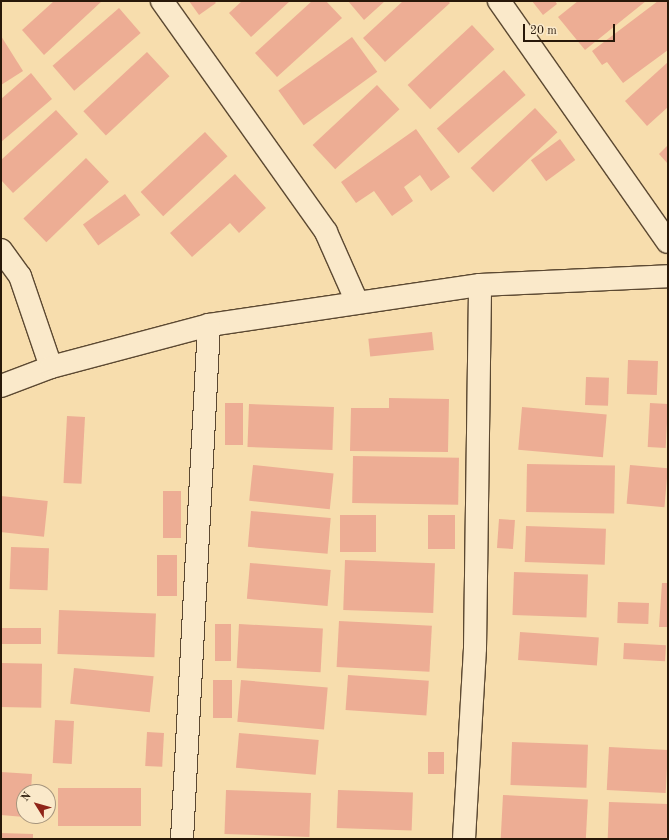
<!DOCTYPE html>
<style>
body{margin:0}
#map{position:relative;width:669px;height:840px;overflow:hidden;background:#f7ddad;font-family:"Old Standard TT",serif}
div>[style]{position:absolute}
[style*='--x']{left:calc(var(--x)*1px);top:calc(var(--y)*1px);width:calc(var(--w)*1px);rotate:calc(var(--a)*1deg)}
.building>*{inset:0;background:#edad94;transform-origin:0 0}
.roads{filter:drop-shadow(1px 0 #5c4932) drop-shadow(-1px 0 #5c4932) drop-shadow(0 1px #5c4932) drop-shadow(0 -1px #5c4932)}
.minor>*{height:22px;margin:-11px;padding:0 11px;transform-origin:11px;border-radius:11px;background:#fae9ca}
span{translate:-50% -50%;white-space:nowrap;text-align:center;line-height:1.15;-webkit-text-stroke:3px #fae9ca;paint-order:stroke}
.frame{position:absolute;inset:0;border:2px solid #281809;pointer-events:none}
.north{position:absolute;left:16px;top:784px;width:40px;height:40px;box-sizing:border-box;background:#fae9ca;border:1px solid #a6957d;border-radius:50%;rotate:307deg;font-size:11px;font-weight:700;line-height:16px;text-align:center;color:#281809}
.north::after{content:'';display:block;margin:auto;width:14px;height:18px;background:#8f2418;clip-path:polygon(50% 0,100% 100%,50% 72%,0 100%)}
.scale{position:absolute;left:523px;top:24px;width:92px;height:18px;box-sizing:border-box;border:2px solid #281809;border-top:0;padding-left:5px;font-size:12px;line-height:14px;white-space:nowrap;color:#281809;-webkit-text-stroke:3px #fae9ca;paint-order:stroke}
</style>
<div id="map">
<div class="building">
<div style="clip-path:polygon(54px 1px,102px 1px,44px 55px,22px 30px)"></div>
<div style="clip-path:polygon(189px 1px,214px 1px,216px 3px,199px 15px)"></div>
<div style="clip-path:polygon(242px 1px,290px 1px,251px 37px,229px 13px)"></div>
<div style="clip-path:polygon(312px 1px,326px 1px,342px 18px,277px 77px,255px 53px)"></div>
<div style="clip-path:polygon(348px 1px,385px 1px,364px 20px)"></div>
<div style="clip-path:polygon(403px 1px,448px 1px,450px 3px,385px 62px,363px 38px)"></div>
<div style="clip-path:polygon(532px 1px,555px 1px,557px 4px,543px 15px)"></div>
<div style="clip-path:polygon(578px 1px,646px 1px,585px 50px,558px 17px)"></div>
<div style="clip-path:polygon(658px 1px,668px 1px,668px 50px,623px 83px,607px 62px,602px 65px,592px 51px)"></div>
<div style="left:119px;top:8px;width:33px;height:88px;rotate:49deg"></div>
<div style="left:472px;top:25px;width:33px;height:88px;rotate:47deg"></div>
<div style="clip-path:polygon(1px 36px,23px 71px,1px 85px)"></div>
<div style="left:352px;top:37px;width:43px;height:91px;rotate:54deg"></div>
<div style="left:147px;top:52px;width:33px;height:87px;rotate:47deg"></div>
<div style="clip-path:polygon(668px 62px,668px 107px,647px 126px,625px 101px)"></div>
<div style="left:504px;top:70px;width:33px;height:89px;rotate:49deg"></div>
<div style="clip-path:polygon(31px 73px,52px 99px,1px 142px,1px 99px)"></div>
<div style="left:377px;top:85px;width:33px;height:88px;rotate:47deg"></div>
<div style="left:535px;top:108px;width:33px;height:88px;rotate:47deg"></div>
<div style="clip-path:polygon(56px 110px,78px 134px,13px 193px,1px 180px,1px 160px)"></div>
<div style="clip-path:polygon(416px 129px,450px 177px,431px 191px,420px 175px,404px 187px,413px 201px,392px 216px,374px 191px,356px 203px,341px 182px)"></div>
<div style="left:205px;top:132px;width:33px;height:88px;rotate:47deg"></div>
<div style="left:560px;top:139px;width:26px;height:36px;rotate:54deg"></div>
<div style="clip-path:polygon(668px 145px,668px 164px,659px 154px)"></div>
<div style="left:86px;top:158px;width:33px;height:87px;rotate:46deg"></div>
<div style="clip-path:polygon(235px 174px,266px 208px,239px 233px,230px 223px,192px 257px,170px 233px)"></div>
<div style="left:125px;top:194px;width:26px;height:52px;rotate:54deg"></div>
<div style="left:432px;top:332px;width:18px;height:64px;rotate:84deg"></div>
<div style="left:628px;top:360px;width:30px;height:34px;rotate:2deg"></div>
<div style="left:586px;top:377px;width:23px;height:28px;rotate:2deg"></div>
<div style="clip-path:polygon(389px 398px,449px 399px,448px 452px,350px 451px,351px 408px,389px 408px)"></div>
<div style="left:225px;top:403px;width:18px;height:42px"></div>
<div style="left:650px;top:403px;width:18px;height:44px;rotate:3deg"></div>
<div style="left:249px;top:404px;width:85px;height:43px;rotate:2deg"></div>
<div style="left:522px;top:407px;width:85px;height:43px;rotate:5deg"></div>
<div style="left:67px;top:416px;width:18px;height:67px;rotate:3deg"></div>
<div style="left:353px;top:456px;width:106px;height:47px;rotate:1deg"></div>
<div style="left:527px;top:464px;width:88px;height:48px;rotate:1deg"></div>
<div style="left:253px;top:465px;width:81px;height:36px;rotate:6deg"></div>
<div style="left:630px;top:465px;width:38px;height:39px;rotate:5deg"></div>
<div style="left:163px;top:491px;width:18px;height:47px"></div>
<div style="left:1px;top:496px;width:47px;height:36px;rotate:6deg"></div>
<div style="left:251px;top:511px;width:80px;height:36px;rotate:5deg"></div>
<div style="left:340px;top:515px;width:36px;height:37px"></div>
<div style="left:428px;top:515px;width:27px;height:34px"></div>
<div style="left:499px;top:519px;width:16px;height:29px;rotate:4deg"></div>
<div style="left:526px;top:526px;width:80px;height:36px;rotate:2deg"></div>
<div style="left:11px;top:547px;width:38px;height:42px;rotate:2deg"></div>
<div style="left:157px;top:555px;width:20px;height:41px"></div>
<div style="left:345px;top:560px;width:90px;height:50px;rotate:2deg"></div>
<div style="left:250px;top:563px;width:81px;height:36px;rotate:5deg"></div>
<div style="left:514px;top:572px;width:74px;height:43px;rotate:2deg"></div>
<div style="clip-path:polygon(662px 583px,668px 583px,668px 627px,659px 627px)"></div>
<div style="left:618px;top:602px;width:31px;height:21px;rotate:2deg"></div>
<div style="left:59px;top:610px;width:97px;height:44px;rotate:2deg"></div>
<div style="left:339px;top:621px;width:93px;height:46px;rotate:3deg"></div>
<div style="left:215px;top:624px;width:16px;height:37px"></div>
<div style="left:239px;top:624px;width:84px;height:44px;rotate:3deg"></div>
<div style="left:1px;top:628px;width:40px;height:16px"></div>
<div style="left:520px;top:632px;width:79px;height:28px;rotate:4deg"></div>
<div style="left:624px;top:643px;width:42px;height:16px;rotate:3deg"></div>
<div style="left:1px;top:663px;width:41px;height:44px;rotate:1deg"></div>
<div style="left:74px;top:668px;width:80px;height:36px;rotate:6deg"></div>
<div style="left:348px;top:675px;width:81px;height:35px;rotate:4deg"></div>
<div style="left:213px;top:680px;width:19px;height:38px"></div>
<div style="left:241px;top:680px;width:87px;height:42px;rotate:5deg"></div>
<div style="left:55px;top:720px;width:19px;height:43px;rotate:3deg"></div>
<div style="left:147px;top:732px;width:17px;height:34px;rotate:3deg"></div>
<div style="left:239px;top:733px;width:80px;height:35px;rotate:5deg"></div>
<div style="left:512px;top:742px;width:76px;height:43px;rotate:2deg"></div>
<div style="left:609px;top:747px;width:59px;height:43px;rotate:3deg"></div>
<div style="left:428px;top:752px;width:16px;height:22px"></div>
<div style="clip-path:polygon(1px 772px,32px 774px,31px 792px,24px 792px,24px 817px,1px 815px)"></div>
<div style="left:58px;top:788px;width:83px;height:38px"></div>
<div style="left:226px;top:790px;width:85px;height:44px;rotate:2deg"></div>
<div style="left:338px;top:790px;width:75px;height:38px;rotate:2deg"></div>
<div style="left:503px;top:795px;width:85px;height:44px;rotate:3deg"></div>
<div style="left:609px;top:802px;width:59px;height:37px;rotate:2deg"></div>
<div style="clip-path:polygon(1px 833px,33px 834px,33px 839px,1px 839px)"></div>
</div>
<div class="roads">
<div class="minor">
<div style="--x:162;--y:1;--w:283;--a:54.6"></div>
<div style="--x:326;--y:232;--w:77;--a:66.1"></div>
<div style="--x:499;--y:1;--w:294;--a:55"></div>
<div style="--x:1;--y:250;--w:32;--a:54"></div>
<div style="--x:20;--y:276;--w:96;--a:71.2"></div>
<div style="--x:1;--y:386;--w:53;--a:-20.8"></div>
<div style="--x:51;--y:367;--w:163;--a:-14.9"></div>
<div style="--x:209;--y:325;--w:274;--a:-8.4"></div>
<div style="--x:480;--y:285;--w:188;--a:-2.7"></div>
<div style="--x:182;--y:839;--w:515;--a:-86.99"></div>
<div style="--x:464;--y:839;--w:191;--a:-86.7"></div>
<div style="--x:475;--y:648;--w:363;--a:-89.2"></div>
</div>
</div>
<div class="frame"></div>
<div class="north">N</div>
<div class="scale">20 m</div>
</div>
